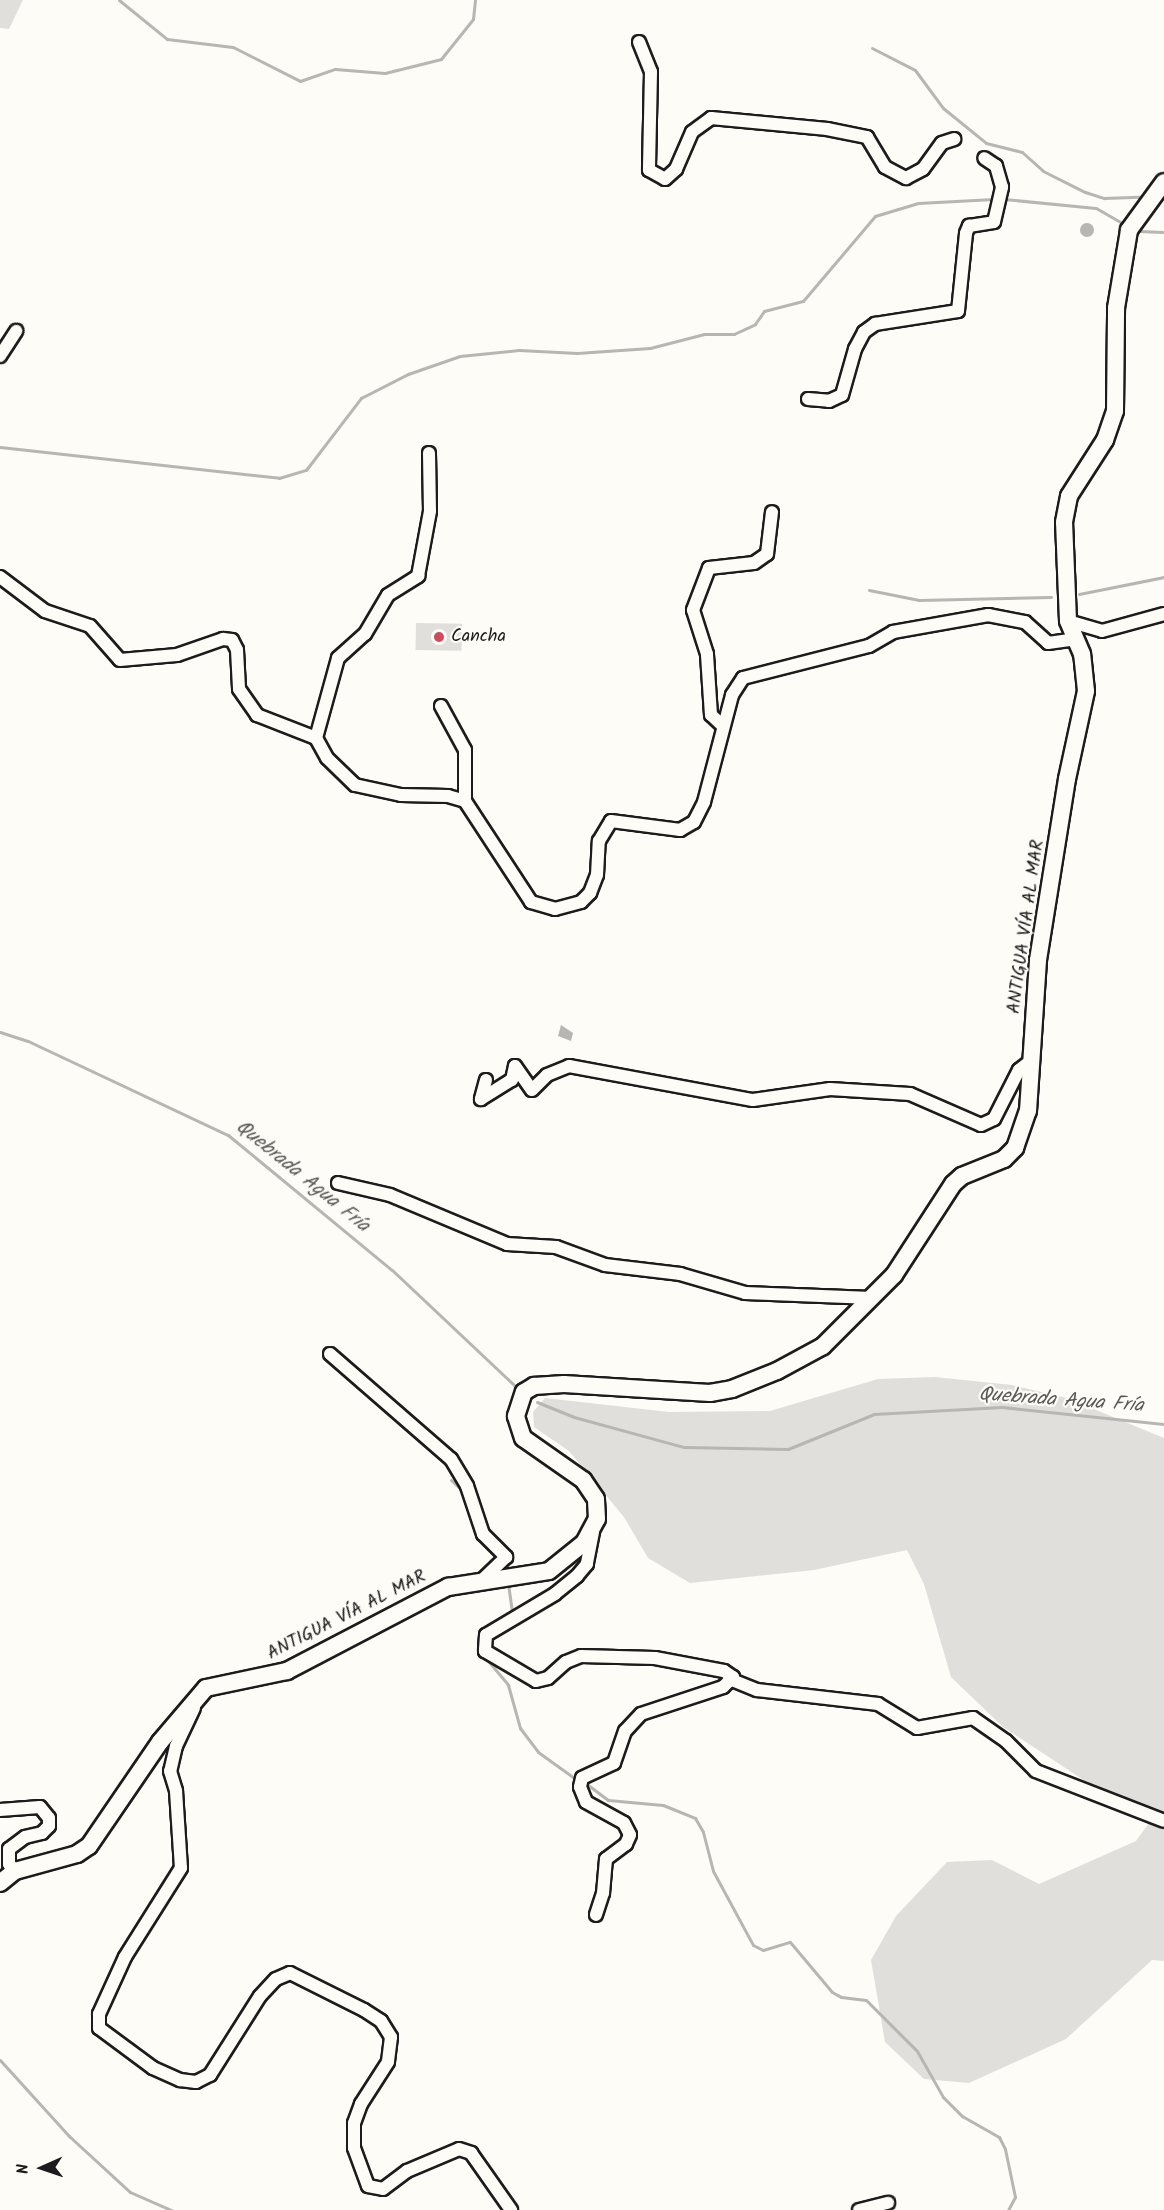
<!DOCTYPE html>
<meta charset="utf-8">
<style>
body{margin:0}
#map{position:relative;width:1164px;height:2210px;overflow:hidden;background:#fdfcf7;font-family:Kalam,sans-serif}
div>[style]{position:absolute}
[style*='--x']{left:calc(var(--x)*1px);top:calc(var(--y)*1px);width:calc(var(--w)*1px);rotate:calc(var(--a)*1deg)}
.green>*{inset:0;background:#e0dfdb;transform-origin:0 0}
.water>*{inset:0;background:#b7b6b2}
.round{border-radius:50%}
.stream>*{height:3px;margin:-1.5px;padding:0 1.5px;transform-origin:1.5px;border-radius:1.5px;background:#b7b6b2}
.roads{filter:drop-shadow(2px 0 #1c1c1c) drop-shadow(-2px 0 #1c1c1c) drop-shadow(0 2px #1c1c1c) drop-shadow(0 -2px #1c1c1c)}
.street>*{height:12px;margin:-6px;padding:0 6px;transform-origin:6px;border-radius:6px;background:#fdfcf7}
.secondary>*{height:16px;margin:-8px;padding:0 8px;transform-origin:8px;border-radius:8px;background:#fdfcf7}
.dots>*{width:16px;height:16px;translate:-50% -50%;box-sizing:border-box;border:3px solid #fdfcf7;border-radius:50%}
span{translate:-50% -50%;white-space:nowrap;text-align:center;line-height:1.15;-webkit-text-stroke:4.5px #fdfcf7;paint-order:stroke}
.poi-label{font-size:18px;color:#1c1c1c}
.left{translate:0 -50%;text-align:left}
.street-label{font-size:18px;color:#1c1c1c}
.water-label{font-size:20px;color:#5a5a58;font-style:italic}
.north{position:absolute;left:12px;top:2138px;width:60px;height:60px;-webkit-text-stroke:4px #fdfcf7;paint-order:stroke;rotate:267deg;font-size:16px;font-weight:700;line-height:24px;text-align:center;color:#1c1c1c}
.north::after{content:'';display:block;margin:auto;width:21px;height:27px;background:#1c1c1c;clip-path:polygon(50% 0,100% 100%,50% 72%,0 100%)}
</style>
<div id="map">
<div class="green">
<div style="clip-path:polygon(0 0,23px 0,9px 29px,0 28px)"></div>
<div style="left:416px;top:623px;width:46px;height:27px;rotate:1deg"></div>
<div style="clip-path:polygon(935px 1377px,1012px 1385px,1067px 1398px,1164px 1438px,1164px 1961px,1152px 1960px,1066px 2039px,969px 2083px,924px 2079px,885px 2042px,871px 1960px,896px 1916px,947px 1862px,992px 1860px,1039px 1884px,1136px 1841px,1149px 1823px,1003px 1727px,951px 1677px,924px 1584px,907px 1550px,814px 1570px,690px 1583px,648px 1558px,624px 1517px,569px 1451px,534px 1427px,533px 1412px,545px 1398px,669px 1412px,770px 1411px,878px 1379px)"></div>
</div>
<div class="water">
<div class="round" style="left:1080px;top:223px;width:14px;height:14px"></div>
<div style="clip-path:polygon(561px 1025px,573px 1033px,571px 1041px,558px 1036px)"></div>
</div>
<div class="stream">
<div style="--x:119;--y:0;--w:62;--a:39.1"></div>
<div style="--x:167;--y:39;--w:66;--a:6.9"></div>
<div style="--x:233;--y:47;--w:75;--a:26.9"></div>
<div style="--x:300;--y:81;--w:37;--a:-19"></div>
<div style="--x:335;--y:69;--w:50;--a:4.6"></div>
<div style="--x:385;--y:73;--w:58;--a:-14"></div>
<div style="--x:441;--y:59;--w:51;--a:-51.3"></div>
<div style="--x:473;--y:19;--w:19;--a:-84"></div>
<div style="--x:872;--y:48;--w:48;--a:27.1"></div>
<div style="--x:915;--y:70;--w:47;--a:53.6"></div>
<div style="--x:943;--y:108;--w:55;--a:39.1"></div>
<div style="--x:986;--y:143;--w:37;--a:14"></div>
<div style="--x:1022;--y:152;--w:28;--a:42"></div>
<div style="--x:1043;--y:171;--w:47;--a:26.6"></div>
<div style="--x:1085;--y:192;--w:20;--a:18"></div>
<div style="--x:1104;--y:198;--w:35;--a:-2"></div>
<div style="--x:1004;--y:199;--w:92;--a:5.6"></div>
<div style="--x:1096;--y:208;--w:32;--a:30"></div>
<div style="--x:1138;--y:231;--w:26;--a:2"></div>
<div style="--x:0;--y:447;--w:281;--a:6.3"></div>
<div style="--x:279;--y:478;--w:28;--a:-17"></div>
<div style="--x:306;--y:470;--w:91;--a:-52.6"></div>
<div style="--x:361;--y:398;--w:53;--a:-27.1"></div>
<div style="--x:408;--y:374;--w:55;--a:-19.1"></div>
<div style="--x:460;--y:356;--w:59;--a:-5.8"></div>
<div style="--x:519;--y:350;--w:58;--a:3"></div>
<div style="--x:577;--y:353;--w:73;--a:-3.9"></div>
<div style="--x:650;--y:348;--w:56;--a:-14.5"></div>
<div style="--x:704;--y:334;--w:30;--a:0"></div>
<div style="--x:734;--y:334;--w:23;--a:-25"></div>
<div style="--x:755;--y:324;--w:16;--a:-55"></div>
<div style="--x:764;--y:311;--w:40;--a:-14.4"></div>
<div style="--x:803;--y:301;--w:111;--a:-49.7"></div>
<div style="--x:875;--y:216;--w:45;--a:-16.8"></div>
<div style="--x:918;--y:203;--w:76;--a:-3"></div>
<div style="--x:869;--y:590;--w:51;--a:11.3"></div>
<div style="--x:919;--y:600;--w:132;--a:-1.3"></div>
<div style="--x:1079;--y:594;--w:87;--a:-11.3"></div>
<div style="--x:0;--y:1032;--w:29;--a:18"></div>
<div style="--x:28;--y:1041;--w:221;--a:25.2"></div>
<div style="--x:228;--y:1135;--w:212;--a:39.5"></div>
<div style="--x:392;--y:1270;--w:169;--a:43.3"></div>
<div style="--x:537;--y:1402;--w:40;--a:22"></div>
<div style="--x:574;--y:1417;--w:114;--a:15.3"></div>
<div style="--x:684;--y:1447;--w:104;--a:1.1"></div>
<div style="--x:788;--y:1449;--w:93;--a:-22.1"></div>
<div style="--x:874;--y:1414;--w:128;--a:-3.1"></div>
<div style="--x:1002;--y:1407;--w:163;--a:6"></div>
<div style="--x:451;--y:1480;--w:16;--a:43"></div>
<div style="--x:486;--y:1629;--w:31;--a:-33"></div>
<div style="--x:512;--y:1612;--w:27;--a:-98"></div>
<div style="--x:480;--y:1648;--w:14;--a:-82"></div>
<div style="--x:484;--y:1656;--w:38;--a:50"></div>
<div style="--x:508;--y:1685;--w:45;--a:74.4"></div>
<div style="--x:520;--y:1728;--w:30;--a:53"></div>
<div style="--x:538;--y:1752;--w:48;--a:35.7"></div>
<div style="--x:584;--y:1782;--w:30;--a:37"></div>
<div style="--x:608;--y:1800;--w:55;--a:5.2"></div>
<div style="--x:663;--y:1805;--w:35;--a:22"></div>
<div style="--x:695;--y:1818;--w:16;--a:60"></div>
<div style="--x:703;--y:1832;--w:40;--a:75.6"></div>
<div style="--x:713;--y:1871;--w:84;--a:61.6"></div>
<div style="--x:753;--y:1945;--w:11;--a:27"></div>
<div style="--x:763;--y:1950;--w:28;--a:-17"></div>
<div style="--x:790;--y:1942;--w:65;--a:50"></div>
<div style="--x:832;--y:1992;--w:10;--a:29"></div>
<div style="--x:841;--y:1997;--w:25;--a:7"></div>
<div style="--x:866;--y:2000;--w:72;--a:45"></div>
<div style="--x:917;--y:2051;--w:53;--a:60.5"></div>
<div style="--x:943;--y:2097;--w:27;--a:45"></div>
<div style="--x:962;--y:2116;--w:43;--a:29.6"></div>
<div style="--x:999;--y:2137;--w:13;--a:63"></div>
<div style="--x:1005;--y:2149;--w:49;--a:78.2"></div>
<div style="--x:1015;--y:2197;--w:15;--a:118"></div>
<div style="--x:0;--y:2060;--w:103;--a:47.8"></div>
<div style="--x:69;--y:2136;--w:83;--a:42.6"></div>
<div style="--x:130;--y:2192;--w:45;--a:23.7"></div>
</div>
<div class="roads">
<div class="street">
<div style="--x:639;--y:42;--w:32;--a:68"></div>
<div style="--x:651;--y:72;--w:98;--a:91.2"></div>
<div style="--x:649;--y:170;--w:18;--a:29"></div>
<div style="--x:665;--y:179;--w:15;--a:-42"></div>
<div style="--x:676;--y:169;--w:40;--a:-66.6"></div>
<div style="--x:692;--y:132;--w:24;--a:-36"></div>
<div style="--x:711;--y:118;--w:117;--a:5.4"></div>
<div style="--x:827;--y:129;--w:41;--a:11.3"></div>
<div style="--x:867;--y:137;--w:35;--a:59"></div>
<div style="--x:885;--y:167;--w:24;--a:28"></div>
<div style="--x:906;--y:178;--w:19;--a:-28"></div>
<div style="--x:923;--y:169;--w:32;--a:-54"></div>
<div style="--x:942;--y:143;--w:13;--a:-18"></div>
<div style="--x:0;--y:356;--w:30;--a:-57"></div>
<div style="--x:808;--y:399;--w:21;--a:5"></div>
<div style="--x:829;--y:401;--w:14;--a:-25"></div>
<div style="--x:842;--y:395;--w:48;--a:-74.2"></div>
<div style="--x:855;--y:349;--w:19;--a:-62"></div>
<div style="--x:864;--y:332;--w:14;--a:-36"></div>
<div style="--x:875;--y:324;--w:84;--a:-8.9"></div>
<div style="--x:958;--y:311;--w:78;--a:-84.1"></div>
<div style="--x:966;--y:233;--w:8;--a:-67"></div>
<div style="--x:969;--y:226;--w:25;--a:-9"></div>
<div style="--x:994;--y:222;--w:36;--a:-77"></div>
<div style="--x:1002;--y:187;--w:22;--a:-106"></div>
<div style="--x:996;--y:166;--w:14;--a:-146"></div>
<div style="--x:0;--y:577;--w:56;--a:37.1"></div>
<div style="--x:45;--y:611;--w:47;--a:18.4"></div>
<div style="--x:90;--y:626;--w:45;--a:48.6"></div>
<div style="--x:120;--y:660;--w:57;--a:-5"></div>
<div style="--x:177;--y:655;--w:49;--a:-19.2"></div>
<div style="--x:223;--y:639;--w:9;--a:6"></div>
<div style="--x:232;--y:640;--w:11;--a:63"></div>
<div style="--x:237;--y:650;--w:39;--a:87"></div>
<div style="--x:239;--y:689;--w:32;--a:55"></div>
<div style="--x:257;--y:715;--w:63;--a:21.3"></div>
<div style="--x:316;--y:738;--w:23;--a:61"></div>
<div style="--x:327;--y:758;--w:39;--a:44"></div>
<div style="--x:355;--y:785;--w:47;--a:12.3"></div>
<div style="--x:401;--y:795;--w:47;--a:1.2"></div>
<div style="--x:448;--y:796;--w:18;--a:16"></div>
<div style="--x:465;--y:801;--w:121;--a:56.8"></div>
<div style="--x:531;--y:902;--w:25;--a:16"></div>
<div style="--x:555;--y:909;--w:27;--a:-15"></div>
<div style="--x:581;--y:902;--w:13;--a:-45"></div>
<div style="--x:590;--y:893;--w:19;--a:-69"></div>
<div style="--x:597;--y:875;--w:34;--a:-87"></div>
<div style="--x:599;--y:841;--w:23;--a:-59"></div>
<div style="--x:611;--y:821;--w:70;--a:7.4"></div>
<div style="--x:680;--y:830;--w:16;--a:-30"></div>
<div style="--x:694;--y:822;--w:22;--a:-63"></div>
<div style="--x:704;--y:802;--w:111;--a:-75.3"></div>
<div style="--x:732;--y:695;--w:20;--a:-57"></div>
<div style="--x:743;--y:678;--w:130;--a:-14.3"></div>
<div style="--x:869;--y:646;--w:28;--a:-30"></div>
<div style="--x:893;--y:632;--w:97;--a:-10.1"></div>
<div style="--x:988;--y:615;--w:38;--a:11"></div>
<div style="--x:1025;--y:622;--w:31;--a:42"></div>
<div style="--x:1048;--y:643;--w:29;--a:-8"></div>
<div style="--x:1068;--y:621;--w:35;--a:16"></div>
<div style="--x:1102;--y:631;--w:64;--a:-15.3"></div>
<div style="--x:441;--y:706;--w:50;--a:61.4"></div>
<div style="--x:465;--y:750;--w:51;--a:90"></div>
<div style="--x:723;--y:726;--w:16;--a:-137"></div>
<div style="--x:711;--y:715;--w:61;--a:-93.8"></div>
<div style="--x:707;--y:654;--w:46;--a:-107.7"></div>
<div style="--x:693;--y:610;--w:45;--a:-69.1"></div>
<div style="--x:709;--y:568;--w:45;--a:-6.3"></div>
<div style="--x:754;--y:563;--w:16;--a:-35"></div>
<div style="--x:767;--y:554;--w:42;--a:-83.2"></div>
<div style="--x:316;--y:738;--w:83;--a:-74.6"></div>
<div style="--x:338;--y:658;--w:36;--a:-42"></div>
<div style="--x:365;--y:634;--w:45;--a:-59.5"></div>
<div style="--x:388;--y:595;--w:36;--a:-32"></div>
<div style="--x:418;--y:576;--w:66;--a:-79.5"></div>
<div style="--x:430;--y:511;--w:58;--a:-91"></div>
<div style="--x:486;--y:1080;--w:20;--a:105"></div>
<div style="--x:481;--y:1099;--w:36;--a:-32"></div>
<div style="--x:512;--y:1080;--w:14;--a:-78"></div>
<div style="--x:515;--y:1066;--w:29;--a:55"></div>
<div style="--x:532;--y:1090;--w:21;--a:-45"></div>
<div style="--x:547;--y:1075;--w:24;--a:-22"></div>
<div style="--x:569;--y:1066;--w:187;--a:10.5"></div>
<div style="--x:753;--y:1100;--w:78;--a:-8.1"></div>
<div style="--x:830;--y:1089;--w:80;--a:3.6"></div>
<div style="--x:910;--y:1094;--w:77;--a:23.6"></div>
<div style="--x:981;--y:1125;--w:14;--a:-25"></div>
<div style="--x:994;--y:1119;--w:55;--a:-63"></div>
<div style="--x:1019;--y:1070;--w:18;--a:-38"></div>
<div style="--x:338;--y:1183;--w:53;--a:13"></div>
<div style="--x:390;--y:1195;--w:127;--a:22.7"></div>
<div style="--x:507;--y:1244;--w:49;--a:3.5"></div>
<div style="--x:556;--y:1247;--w:52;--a:20.2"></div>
<div style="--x:605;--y:1265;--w:76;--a:6.8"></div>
<div style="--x:680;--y:1274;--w:68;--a:16.3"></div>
<div style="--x:745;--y:1293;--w:127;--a:2.3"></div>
<div style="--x:330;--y:1354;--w:160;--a:41"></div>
<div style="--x:451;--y:1459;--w:31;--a:59"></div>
<div style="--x:467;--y:1486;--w:51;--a:71.6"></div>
<div style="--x:483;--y:1534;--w:33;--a:45"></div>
<div style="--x:506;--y:1557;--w:33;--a:136"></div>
<div style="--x:593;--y:1532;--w:33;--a:101"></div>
<div style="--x:587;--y:1564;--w:16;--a:130"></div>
<div style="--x:577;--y:1576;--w:28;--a:141"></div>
<div style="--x:555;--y:1594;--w:80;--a:149.3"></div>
<div style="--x:486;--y:1635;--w:16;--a:94"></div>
<div style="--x:485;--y:1651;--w:59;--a:30.5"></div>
<div style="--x:536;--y:1681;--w:12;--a:-14"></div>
<div style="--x:548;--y:1678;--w:24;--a:-42"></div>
<div style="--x:566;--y:1662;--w:16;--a:-22"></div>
<div style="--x:581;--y:1656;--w:74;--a:1.5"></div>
<div style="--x:655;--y:1658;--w:70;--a:10.7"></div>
<div style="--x:724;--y:1671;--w:11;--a:34"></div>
<div style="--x:733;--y:1677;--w:14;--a:135"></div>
<div style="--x:723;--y:1687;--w:86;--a:161.8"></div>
<div style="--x:641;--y:1714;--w:23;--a:133"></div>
<div style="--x:625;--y:1731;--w:34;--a:109"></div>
<div style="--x:614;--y:1763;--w:35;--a:155"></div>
<div style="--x:582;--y:1778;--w:9;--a:103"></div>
<div style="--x:580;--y:1787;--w:16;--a:68"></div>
<div style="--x:586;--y:1802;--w:43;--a:28.9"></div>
<div style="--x:624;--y:1823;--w:13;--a:63"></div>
<div style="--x:630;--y:1835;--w:10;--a:114"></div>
<div style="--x:626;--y:1844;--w:25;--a:143"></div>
<div style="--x:606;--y:1859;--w:34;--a:95"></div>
<div style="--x:603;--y:1893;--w:23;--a:108"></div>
<div style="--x:732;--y:1680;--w:27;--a:22"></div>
<div style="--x:757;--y:1690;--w:122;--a:6.6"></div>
<div style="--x:878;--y:1704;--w:46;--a:31.6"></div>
<div style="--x:917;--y:1728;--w:57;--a:-10.1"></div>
<div style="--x:973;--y:1718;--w:40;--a:34.9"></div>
<div style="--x:1006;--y:1741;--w:42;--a:45"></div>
<div style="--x:1036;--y:1771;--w:137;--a:21.3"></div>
<div style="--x:194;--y:1708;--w:42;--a:115.3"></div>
<div style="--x:176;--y:1746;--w:26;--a:103"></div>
<div style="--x:170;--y:1771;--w:21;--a:73"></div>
<div style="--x:176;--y:1791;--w:77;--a:86.3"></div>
<div style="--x:181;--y:1868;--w:105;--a:122.2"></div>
<div style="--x:125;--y:1957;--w:63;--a:114.5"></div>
<div style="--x:99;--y:2014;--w:14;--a:90"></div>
<div style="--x:99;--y:2028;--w:67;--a:36.5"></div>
<div style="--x:153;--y:2068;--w:30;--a:24"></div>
<div style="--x:180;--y:2080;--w:16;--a:7"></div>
<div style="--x:196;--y:2082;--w:16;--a:-27"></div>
<div style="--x:210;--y:2075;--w:93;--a:-57.7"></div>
<div style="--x:260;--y:1996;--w:23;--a:-47"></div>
<div style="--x:276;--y:1979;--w:15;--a:-23"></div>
<div style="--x:290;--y:1973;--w:83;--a:26.6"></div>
<div style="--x:364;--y:2010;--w:20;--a:33"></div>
<div style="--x:381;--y:2021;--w:19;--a:58"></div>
<div style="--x:391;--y:2037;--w:25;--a:97"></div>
<div style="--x:388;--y:2062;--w:50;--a:122.7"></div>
<div style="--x:361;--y:2104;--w:20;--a:110"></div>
<div style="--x:354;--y:2123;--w:25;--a:90"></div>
<div style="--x:354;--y:2148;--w:40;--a:69.8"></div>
<div style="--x:368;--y:2186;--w:15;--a:11"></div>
<div style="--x:383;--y:2189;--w:30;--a:-37"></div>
<div style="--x:407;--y:2171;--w:56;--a:-22.9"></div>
<div style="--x:459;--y:2149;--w:13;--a:18"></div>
<div style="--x:471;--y:2153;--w:70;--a:54.9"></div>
<div style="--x:0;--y:1810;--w:40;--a:-4.3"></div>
<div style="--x:40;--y:1807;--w:14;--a:51"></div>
<div style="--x:49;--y:1818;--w:8;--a:90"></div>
<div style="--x:49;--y:1826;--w:10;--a:135"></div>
<div style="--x:42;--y:1833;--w:17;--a:167"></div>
<div style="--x:25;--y:1837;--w:20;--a:143"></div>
<div style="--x:9;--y:1849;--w:15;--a:90"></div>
<div style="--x:9;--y:1864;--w:9;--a:49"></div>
<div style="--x:859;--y:2210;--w:30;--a:-14"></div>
</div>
<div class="secondary">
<div style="--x:0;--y:1883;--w:19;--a:-39"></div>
<div style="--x:15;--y:1871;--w:64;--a:-15.3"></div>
<div style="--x:77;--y:1854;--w:14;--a:-34"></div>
<div style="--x:89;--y:1846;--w:126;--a:-55.7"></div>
<div style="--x:160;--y:1742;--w:71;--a:-49.6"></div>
<div style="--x:206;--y:1688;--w:83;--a:-11.9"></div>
<div style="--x:287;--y:1671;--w:182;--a:-27.6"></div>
<div style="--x:448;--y:1587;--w:102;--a:-9"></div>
<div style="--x:549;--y:1571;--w:45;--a:-38.7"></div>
<div style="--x:584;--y:1543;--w:27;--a:-62"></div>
<div style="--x:597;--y:1519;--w:20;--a:-93"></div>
<div style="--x:596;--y:1499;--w:23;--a:-124"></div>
<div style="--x:583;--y:1480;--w:73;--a:-145"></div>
<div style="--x:523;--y:1438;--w:23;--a:-108"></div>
<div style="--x:516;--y:1416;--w:25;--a:-72"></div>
<div style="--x:524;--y:1392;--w:12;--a:-31"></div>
<div style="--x:534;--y:1386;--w:30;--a:-4"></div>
<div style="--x:564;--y:1384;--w:146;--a:3.5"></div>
<div style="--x:710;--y:1393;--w:22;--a:-10"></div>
<div style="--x:732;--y:1389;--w:48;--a:-21.8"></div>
<div style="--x:777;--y:1371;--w:52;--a:-28.5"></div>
<div style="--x:823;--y:1346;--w:100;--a:-45"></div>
<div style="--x:894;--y:1275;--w:108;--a:-57"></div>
<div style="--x:953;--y:1184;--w:12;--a:-42"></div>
<div style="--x:962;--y:1176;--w:45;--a:-22"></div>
<div style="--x:1004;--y:1159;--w:16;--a:-45"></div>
<div style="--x:1015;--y:1148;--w:39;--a:-71"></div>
<div style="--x:1028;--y:1111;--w:151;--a:-86.2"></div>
<div style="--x:1038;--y:960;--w:183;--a:-80.9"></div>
<div style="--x:1067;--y:779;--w:90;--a:-77.8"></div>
<div style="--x:1086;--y:691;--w:37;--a:-96"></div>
<div style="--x:1082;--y:654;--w:36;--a:-113"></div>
<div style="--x:1068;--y:621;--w:99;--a:-92.3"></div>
<div style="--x:1064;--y:522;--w:26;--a:-79"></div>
<div style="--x:1069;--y:496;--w:67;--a:-57.3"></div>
<div style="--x:1105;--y:440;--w:31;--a:-71"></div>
<div style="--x:1115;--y:411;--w:103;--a:-89.4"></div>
<div style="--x:1116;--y:308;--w:79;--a:-80.5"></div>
<div style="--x:1129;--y:230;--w:59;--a:-53.9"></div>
</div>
</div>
<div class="dots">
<div style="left:439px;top:637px;background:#d1495b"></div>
</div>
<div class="poi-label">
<span class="left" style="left:451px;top:637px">Cancha</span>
</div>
<div class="street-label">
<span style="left:1027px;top:927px;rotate:-82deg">ANTIGUA VÍA AL MAR</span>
<span style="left:347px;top:1616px;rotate:-27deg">ANTIGUA VÍA AL MAR</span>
</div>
<div class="water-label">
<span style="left:302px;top:1177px;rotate:39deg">Quebrada Agua Fría</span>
<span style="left:1061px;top:1401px;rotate:4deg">Quebrada Agua Fría</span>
</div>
<div class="north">N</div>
</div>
